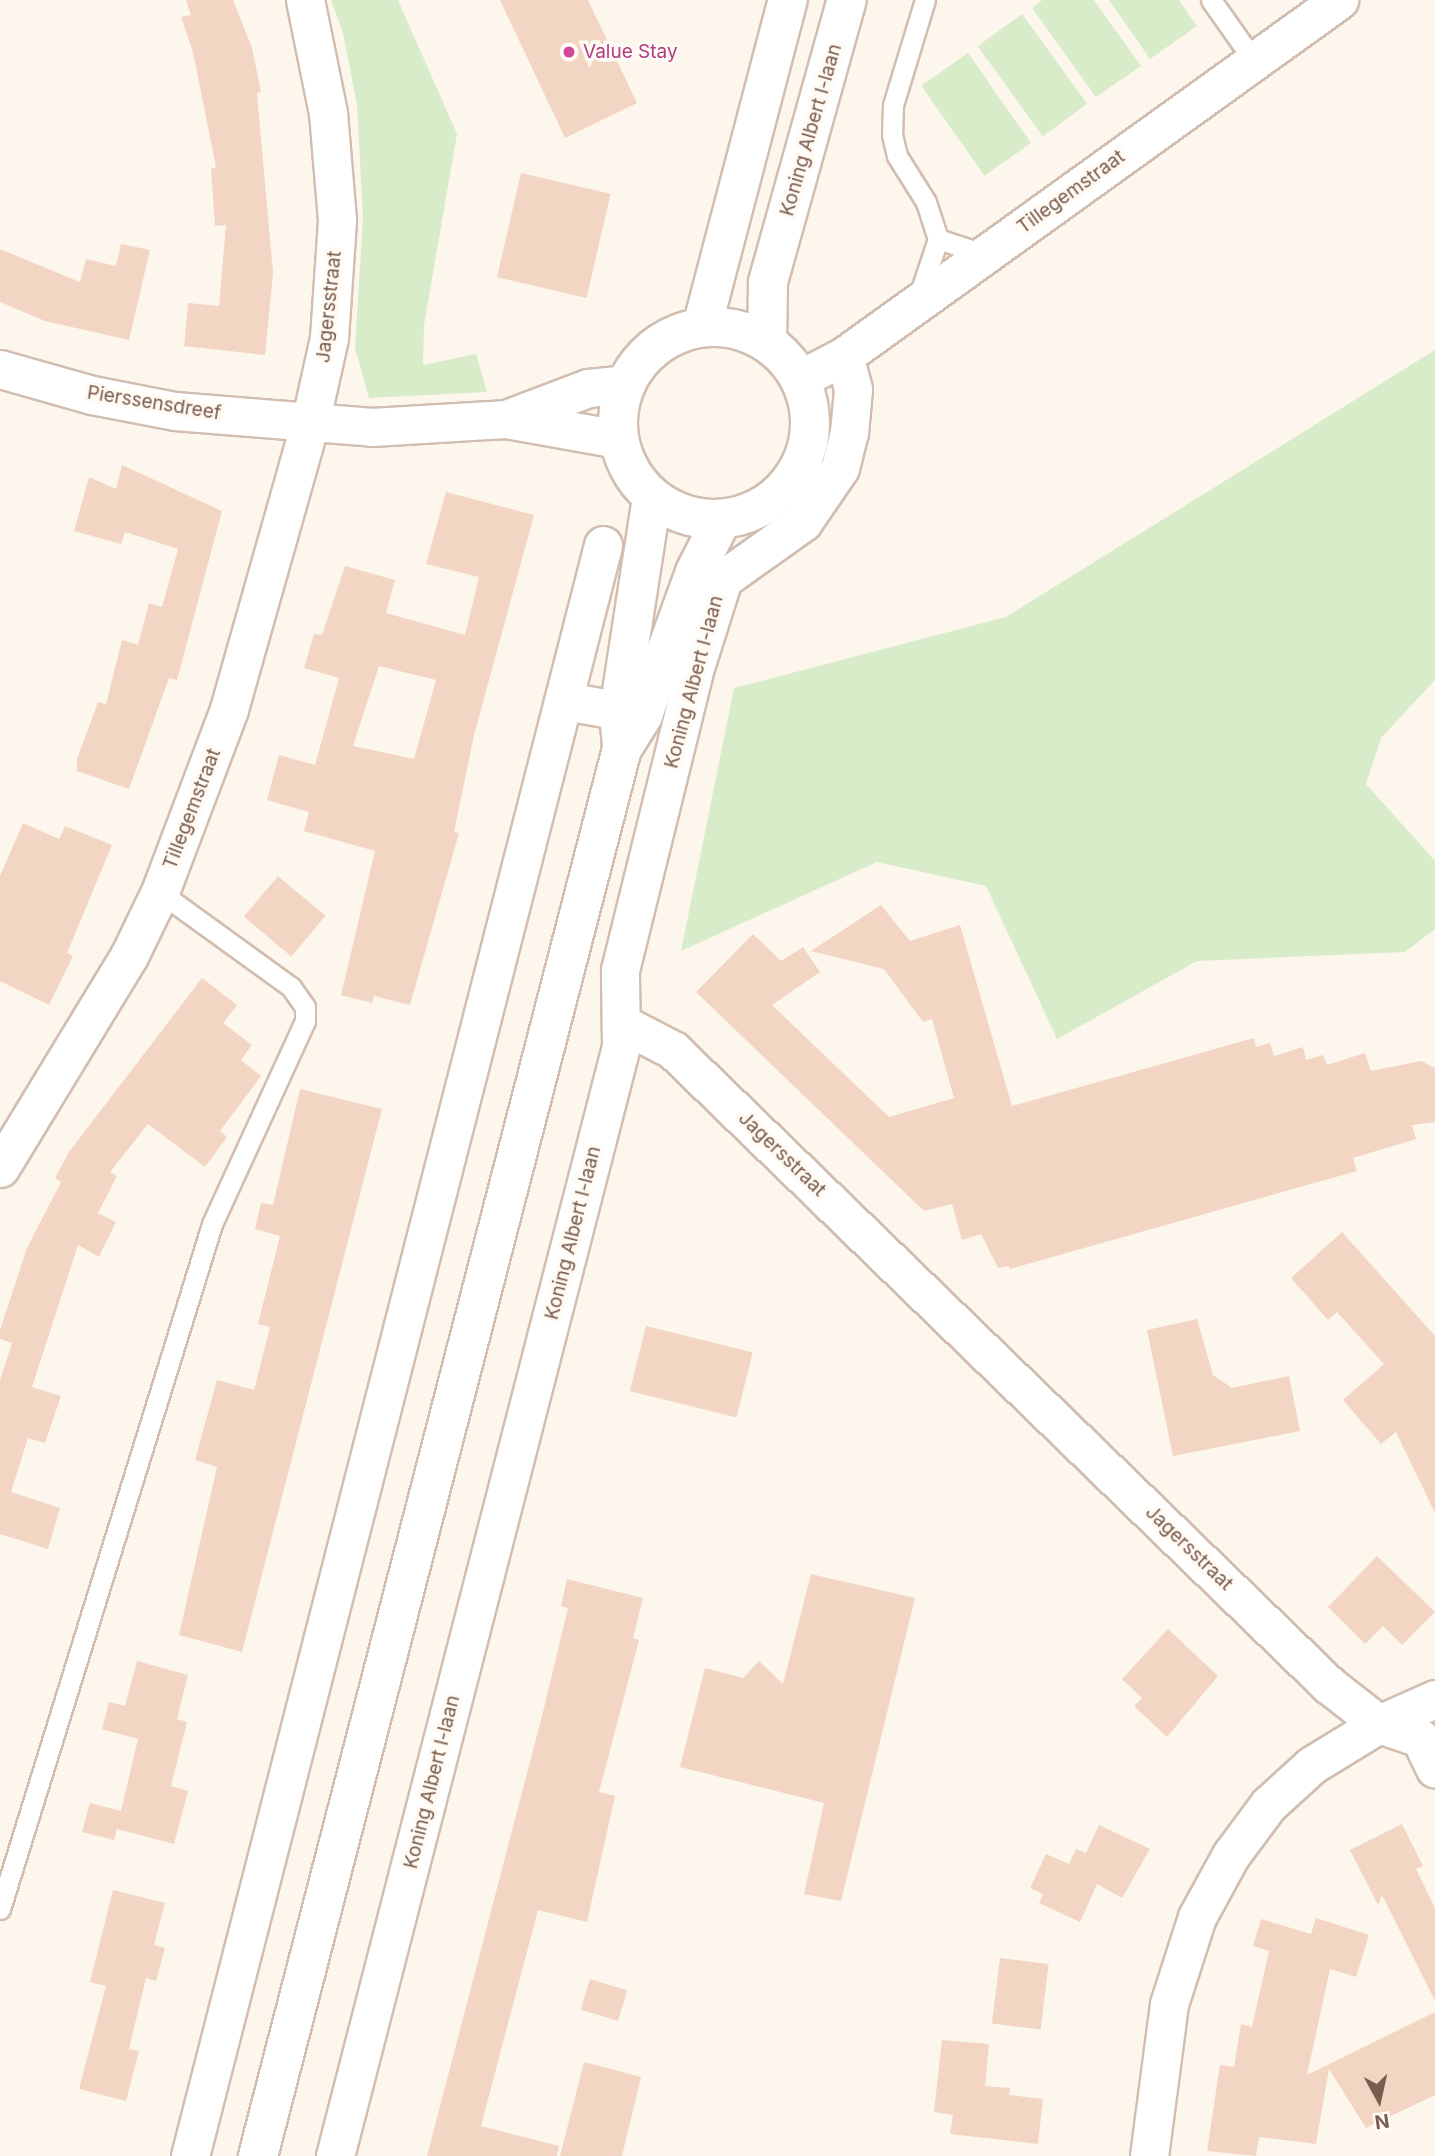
<!DOCTYPE html>
<style>
body{margin:0}
#map{position:relative;width:1435px;height:2156px;overflow:hidden;background:#fdf6ec;font-family:Inter,sans-serif}
div>[style]{position:absolute}
[style*='--x']{left:calc(var(--x)*1px);top:calc(var(--y)*1px);width:calc(var(--w)*1px);rotate:calc(var(--a)*1deg)}
.green>*{inset:0;background:#d8ecc9;transform-origin:0 0}
.building>*{inset:0;background:#f3d5c3;transform-origin:0 0}
.roads{filter:drop-shadow(2px 0 #d1beb0) drop-shadow(-2px 0 #d1beb0) drop-shadow(0 2px #d1beb0) drop-shadow(0 -2px #d1beb0)}
.lane>*{height:19px;margin:-9.5px;padding:0 9.5px;transform-origin:9.5px;border-radius:9.5px;background:#fff}
.street>*{height:37px;margin:-18.5px;padding:0 18.5px;transform-origin:18.5px;border-radius:18.5px;background:#fff}
.secondary>*{height:38px;margin:-19px;padding:0 19px;transform-origin:19px;border-radius:19px;background:#fff}
.secondary>.ring{margin:-19px;padding:0;box-sizing:content-box;background:none;border:38px solid #fff;border-radius:50%}
.dots>*{width:19px;height:19px;translate:-50% -50%;box-sizing:border-box;border:4px solid #fffaf3;border-radius:50%}
span{translate:-50% -50%;white-space:nowrap;text-align:center;line-height:1.15;-webkit-text-stroke:7px #fffaf3;paint-order:stroke}
.hotel-label{font-size:19px;color:#b23c85}
.left{translate:0 -50%;text-align:left}
.street-label{font-size:19px;color:#7a5c4d}
.north{position:absolute;left:1344px;top:2065px;width:70px;height:70px;-webkit-text-stroke:5px #fffaf3;paint-order:stroke;rotate:172deg;font-size:19px;font-weight:700;line-height:28px;text-align:center;color:#7a5c4d}
.north::after{content:'';display:block;margin:auto;width:24px;height:32px;background:#7a5c4d;clip-path:polygon(50% 0,100% 100%,50% 72%,0 100%)}
</style>
<div id="map">
<div class="green">
<div style="clip-path:polygon(331px 0,398px 0,457px 134px,424px 325px,423px 365px,476px 354px,487px 392px,369px 398px,355px 348px,363px 217px,357px 105px,343px 33px)"></div>
<div style="clip-path:polygon(1042px 0,1094px 0,1141px 66px,1096px 97px,1032px 8px)"></div>
<div style="clip-path:polygon(1109px 0,1179px 0,1197px 26px,1150px 59px)"></div>
<div style="left:1022px;top:14px;width:111px;height:55px;rotate:54deg"></div>
<div style="left:968px;top:53px;width:110px;height:57px;rotate:55deg"></div>
<div style="clip-path:polygon(1435px 350px,1435px 680px,1381px 738px,1366px 784px,1435px 861px,1435px 929px,1405px 952px,1197px 961px,1057px 1039px,986px 886px,877px 862px,681px 951px,734px 688px,1006px 617px)"></div>
</div>
<div class="building">
<div style="clip-path:polygon(186px 0,233px 0,252px 48px,261px 92px,257px 93px,273px 273px,265px 355px,184px 346px,188px 303px,219px 306px,226px 225px,215px 226px,211px 169px,216px 167px,193px 52px,181px 17px,191px 15px)"></div>
<div style="clip-path:polygon(500px 0,588px 0,637px 103px,565px 138px)"></div>
<div style="left:521px;top:173px;width:92px;height:107px;rotate:13deg"></div>
<div style="clip-path:polygon(121px 244px,150px 250px,129px 340px,45px 321px,0 302px,0 249px,80px 282px,86px 259px,116px 266px)"></div>
<div style="clip-path:polygon(122px 465px,222px 511px,177px 680px,169px 678px,129px 789px,77px 771px,77px 759px,98px 702px,106px 704px,122px 640px,138px 645px,149px 603px,162px 607px,178px 549px,125px 532px,121px 544px,74px 531px,89px 477px,116px 489px)"></div>
<div style="clip-path:polygon(evenodd,446px 492px,534px 515px,474px 735px,454px 832px,459px 833px,410px 1005px,374px 996px,372px 1003px,341px 995px,375px 851px,304px 831px,309px 812px,267px 800px,279px 755px,315px 765px,339px 678px,304px 668px,314px 634px,322px 635px,345px 566px,395px 580px,386px 613px,465px 635px,479px 577px,426px 564px,446px 492px,379px 666px,436px 680px,414px 759px,353px 746px,379px 666px)"></div>
<div style="clip-path:polygon(23px 823px,59px 839px,65px 826px,112px 845px,67px 953px,73px 956px,49px 1005px,0 981px,0 876px)"></div>
<div style="left:278px;top:876px;width:62px;height:53px;rotate:40deg"></div>
<div style="clip-path:polygon(881px 905px,910px 941px,960px 925px,1012px 1106px,1254px 1038px,1256px 1047px,1270px 1043px,1274px 1056px,1303px 1047px,1306px 1060px,1323px 1055px,1327px 1065px,1365px 1053px,1371px 1071px,1421px 1061px,1435px 1068px,1435px 1122px,1412px 1125px,1416px 1139px,1353px 1158px,1357px 1171px,1010px 1269px,1009px 1266px,998px 1268px,981px 1234px,962px 1240px,952px 1204px,924px 1211px,696px 992px,753px 934px,781px 961px,803px 947px,820px 972px,772px 1005px,889px 1117px,954px 1098px,932px 1019px,923px 1022px,884px 969px,811px 951px)"></div>
<div style="clip-path:polygon(202px 978px,237px 1005px,223px 1023px,252px 1045px,241px 1060px,261px 1076px,220px 1131px,227px 1137px,205px 1167px,148px 1124px,110px 1172px,117px 1176px,98px 1213px,116px 1222px,99px 1257px,78px 1245px,32px 1387px,61px 1396px,45px 1443px,28px 1438px,11px 1492px,60px 1508px,48px 1549px,0 1534px,0 1380px,12px 1343px,0 1339px,0 1330px,27px 1248px,61px 1182px,55px 1178px,69px 1152px)"></div>
<div style="clip-path:polygon(300px 1089px,382px 1109px,242px 1652px,179px 1635px,217px 1467px,195px 1460px,217px 1380px,254px 1390px,270px 1327px,258px 1324px,280px 1236px,255px 1229px,261px 1203px,273px 1205px)"></div>
<div style="clip-path:polygon(1342px 1232px,1435px 1336px,1435px 1513px,1396px 1432px,1381px 1444px,1343px 1400px,1384px 1364px,1337px 1312px,1328px 1320px,1291px 1278px)"></div>
<div style="clip-path:polygon(1197px 1319px,1213px 1375px,1232px 1388px,1289px 1376px,1300px 1431px,1173px 1456px,1147px 1330px)"></div>
<div style="left:646px;top:1326px;width:110px;height:67px;rotate:14deg"></div>
<div style="clip-path:polygon(1377px 1556px,1435px 1612px,1402px 1645px,1383px 1626px,1365px 1644px,1328px 1607px)"></div>
<div style="clip-path:polygon(811px 1574px,915px 1598px,841px 1901px,804px 1894px,824px 1803px,680px 1767px,705px 1668px,743px 1678px,759px 1661px,783px 1684px)"></div>
<div style="clip-path:polygon(567px 1579px,643px 1598px,633px 1638px,639px 1640px,599px 1792px,615px 1796px,587px 1922px,538px 1910px,481px 2126px,559px 2146px,557px 2156px,427px 2156px,542px 1716px,568px 1608px,561px 1606px)"></div>
<div style="clip-path:polygon(1168px 1629px,1218px 1676px,1167px 1737px,1134px 1706px,1142px 1698px,1122px 1679px)"></div>
<div style="clip-path:polygon(137px 1661px,188px 1675px,177px 1719px,187px 1722px,171px 1786px,188px 1791px,174px 1844px,117px 1829px,114px 1840px,82px 1832px,90px 1803px,121px 1811px,138px 1739px,102px 1729px,109px 1702px,125px 1706px)"></div>
<div style="clip-path:polygon(1402px 1824px,1423px 1866px,1416px 1869px,1435px 1908px,1435px 2001px,1382px 1895px,1378px 1905px,1350px 1850px)"></div>
<div style="clip-path:polygon(1099px 1825px,1150px 1849px,1122px 1898px,1097px 1884px,1080px 1922px,1039px 1903px,1043px 1894px,1030px 1888px,1046px 1854px,1069px 1864px,1076px 1849px,1086px 1853px)"></div>
<div style="clip-path:polygon(113px 1890px,165px 1903px,154px 1945px,165px 1948px,156px 1981px,146px 1978px,129px 2049px,139px 2051px,126px 2101px,79px 2089px,106px 1986px,90px 1982px)"></div>
<div style="clip-path:polygon(1316px 1918px,1369px 1935px,1356px 1977px,1330px 1969px,1307px 2075px,1435px 2012px,1435px 2095px,1366px 2128px,1329px 2069px,1316px 2144px,1259px 2137px,1256px 2156px,1207px 2151px,1220px 2065px,1234px 2067px,1241px 2024px,1252px 2027px,1269px 1951px,1253px 1946px,1261px 1919px,1311px 1934px)"></div>
<div style="left:1000px;top:1958px;width:49px;height:66px;rotate:7deg"></div>
<div style="left:590px;top:1979px;width:39px;height:32px;rotate:17deg"></div>
<div style="clip-path:polygon(942px 2040px,989px 2044px,985px 2086px,1010px 2088px,1009px 2095px,1043px 2099px,1038px 2144px,950px 2134px,953px 2115px,934px 2112px)"></div>
<div style="clip-path:polygon(584px 2062px,641px 2077px,622px 2156px,560px 2156px)"></div>
</div>
<div class="roads">
<div class="lane">
<div style="--x:1211;--y:0;--w:75;--a:54.8"></div>
<div style="--x:938;--y:239;--w:48;--a:18.1"></div>
<div style="--x:918;--y:299;--w:63;--a:-71.6"></div>
<div style="--x:938;--y:239;--w:39;--a:-108"></div>
<div style="--x:926;--y:202;--w:54;--a:-122.2"></div>
<div style="--x:897;--y:156;--w:22;--a:-103"></div>
<div style="--x:892;--y:135;--w:30;--a:-88"></div>
<div style="--x:893;--y:105;--w:110;--a:-73.1"></div>
<div style="--x:0;--y:1909;--w:717;--a:-72.8"></div>
<div style="--x:212;--y:1224;--w:223;--a:-65.4"></div>
<div style="--x:305;--y:1021;--w:14;--a:-90"></div>
<div style="--x:305;--y:1007;--w:24;--a:-125"></div>
<div style="--x:291;--y:987;--w:162;--a:-144.1"></div>
</div>
<div class="street">
<div style="--x:0;--y:369;--w:96;--a:15.8"></div>
<div style="--x:92;--y:395;--w:85;--a:10.9"></div>
<div style="--x:175;--y:411;--w:198;--a:4.6"></div>
<div style="--x:372;--y:427;--w:134;--a:-3.4"></div>
<div style="--x:506;--y:419;--w:114;--a:10.1"></div>
<div style="--x:800;--y:379;--w:50;--a:-27.6"></div>
<div style="--x:844;--y:356;--w:610;--a:-35.72"></div>
<div style="--x:506;--y:419;--w:88;--a:-20.7"></div>
<div style="--x:588;--y:388;--w:38;--a:-6"></div>
<div style="--x:566;--y:701;--w:78;--a:10.3"></div>
<div style="--x:623;--y:1024;--w:56;--a:27.5"></div>
<div style="--x:673;--y:1050;--w:913;--a:44.07"></div>
<div style="--x:1329;--y:1685;--w:63;--a:38"></div>
<div style="--x:1379;--y:1724;--w:43;--a:18.9"></div>
<div style="--x:1420;--y:1738;--w:34;--a:64"></div>
<div style="--x:0;--y:1168;--w:248;--a:-58.7"></div>
<div style="--x:129;--y:956;--w:71;--a:-64.2"></div>
<div style="--x:160;--y:892;--w:196;--a:-69.3"></div>
<div style="--x:229;--y:709;--w:301;--a:-74.2"></div>
<div style="--x:311;--y:419;--w:83;--a:-77.5"></div>
<div style="--x:329;--y:338;--w:118;--a:-86.1"></div>
<div style="--x:337;--y:220;--w:107;--a:-94.8"></div>
<div style="--x:328;--y:113;--w:115;--a:-101.5"></div>
<div style="--x:190;--y:2156;--w:1663;--a:-75.62"></div>
<div style="--x:335;--y:2156;--w:1146;--a:-75.55"></div>
<div style="--x:621;--y:1046;--w:76;--a:-90.8"></div>
<div style="--x:620;--y:970;--w:305;--a:-76.1"></div>
<div style="--x:693;--y:674;--w:100;--a:-72.5"></div>
<div style="--x:723;--y:579;--w:98;--a:-35.5"></div>
<div style="--x:803;--y:522;--w:65;--a:-55.6"></div>
<div style="--x:840;--y:468;--w:36;--a:-76"></div>
<div style="--x:849;--y:433;--w:44;--a:-84.8"></div>
<div style="--x:853;--y:389;--w:34;--a:-105"></div>
<div style="--x:1149;--y:2156;--w:153;--a:-82.5"></div>
<div style="--x:1169;--y:2004;--w:91;--a:-72.2"></div>
<div style="--x:1197;--y:1917;--w:71;--a:-61.3"></div>
<div style="--x:1231;--y:1855;--w:62;--a:-53.5"></div>
<div style="--x:1268;--y:1805;--w:59;--a:-42.3"></div>
<div style="--x:1312;--y:1765;--w:79;--a:-31.5"></div>
<div style="--x:1379;--y:1724;--w:61;--a:-24.1"></div>
</div>
<div class="secondary">
<div style="--x:702;--y:327;--w:338;--a:-75.3"></div>
<div class="ring" style="left:618px;top:327px;width:154px;height:154px"></div>
<div style="--x:767;--y:342;--w:60;--a:-89"></div>
<div style="--x:768;--y:282;--w:293;--a:-74.4"></div>
<div style="--x:622;--y:747;--w:36;--a:-95"></div>
<div style="--x:619;--y:711;--w:216;--a:-81.2"></div>
<div style="--x:258;--y:2156;--w:1453;--a:-75.5"></div>
<div style="--x:622;--y:749;--w:40;--a:-58"></div>
<div style="--x:643;--y:715;--w:152;--a:-70"></div>
<div style="--x:695;--y:572;--w:59;--a:-63"></div>
</div>
</div>
<div class="dots">
<div style="left:569px;top:52px;background:#d1479c"></div>
</div>
<div class="hotel-label">
<span class="left" style="left:583px;top:52px">Value Stay</span>
</div>
<div class="street-label">
<span style="left:811px;top:130px;rotate:-74deg">Koning Albert I-laan</span>
<span style="left:1071px;top:192px;rotate:-36deg">Tillegemstraat</span>
<span style="left:329px;top:307px;rotate:-84deg">Jagersstraat</span>
<span style="left:154px;top:403px;rotate:9deg">Pierssensdreef</span>
<span style="left:694px;top:682px;rotate:-75deg">Koning Albert I-laan</span>
<span style="left:192px;top:809px;rotate:-69deg">Tillegemstraat</span>
<span style="left:782px;top:1154px;rotate:44deg">Jagersstraat</span>
<span style="left:573px;top:1233px;rotate:-76deg">Koning Albert I-laan</span>
<span style="left:1189px;top:1548px;rotate:44deg">Jagersstraat</span>
<span style="left:432px;top:1782px;rotate:-76deg">Koning Albert I-laan</span>
</div>
<div class="north">N</div>
</div>
